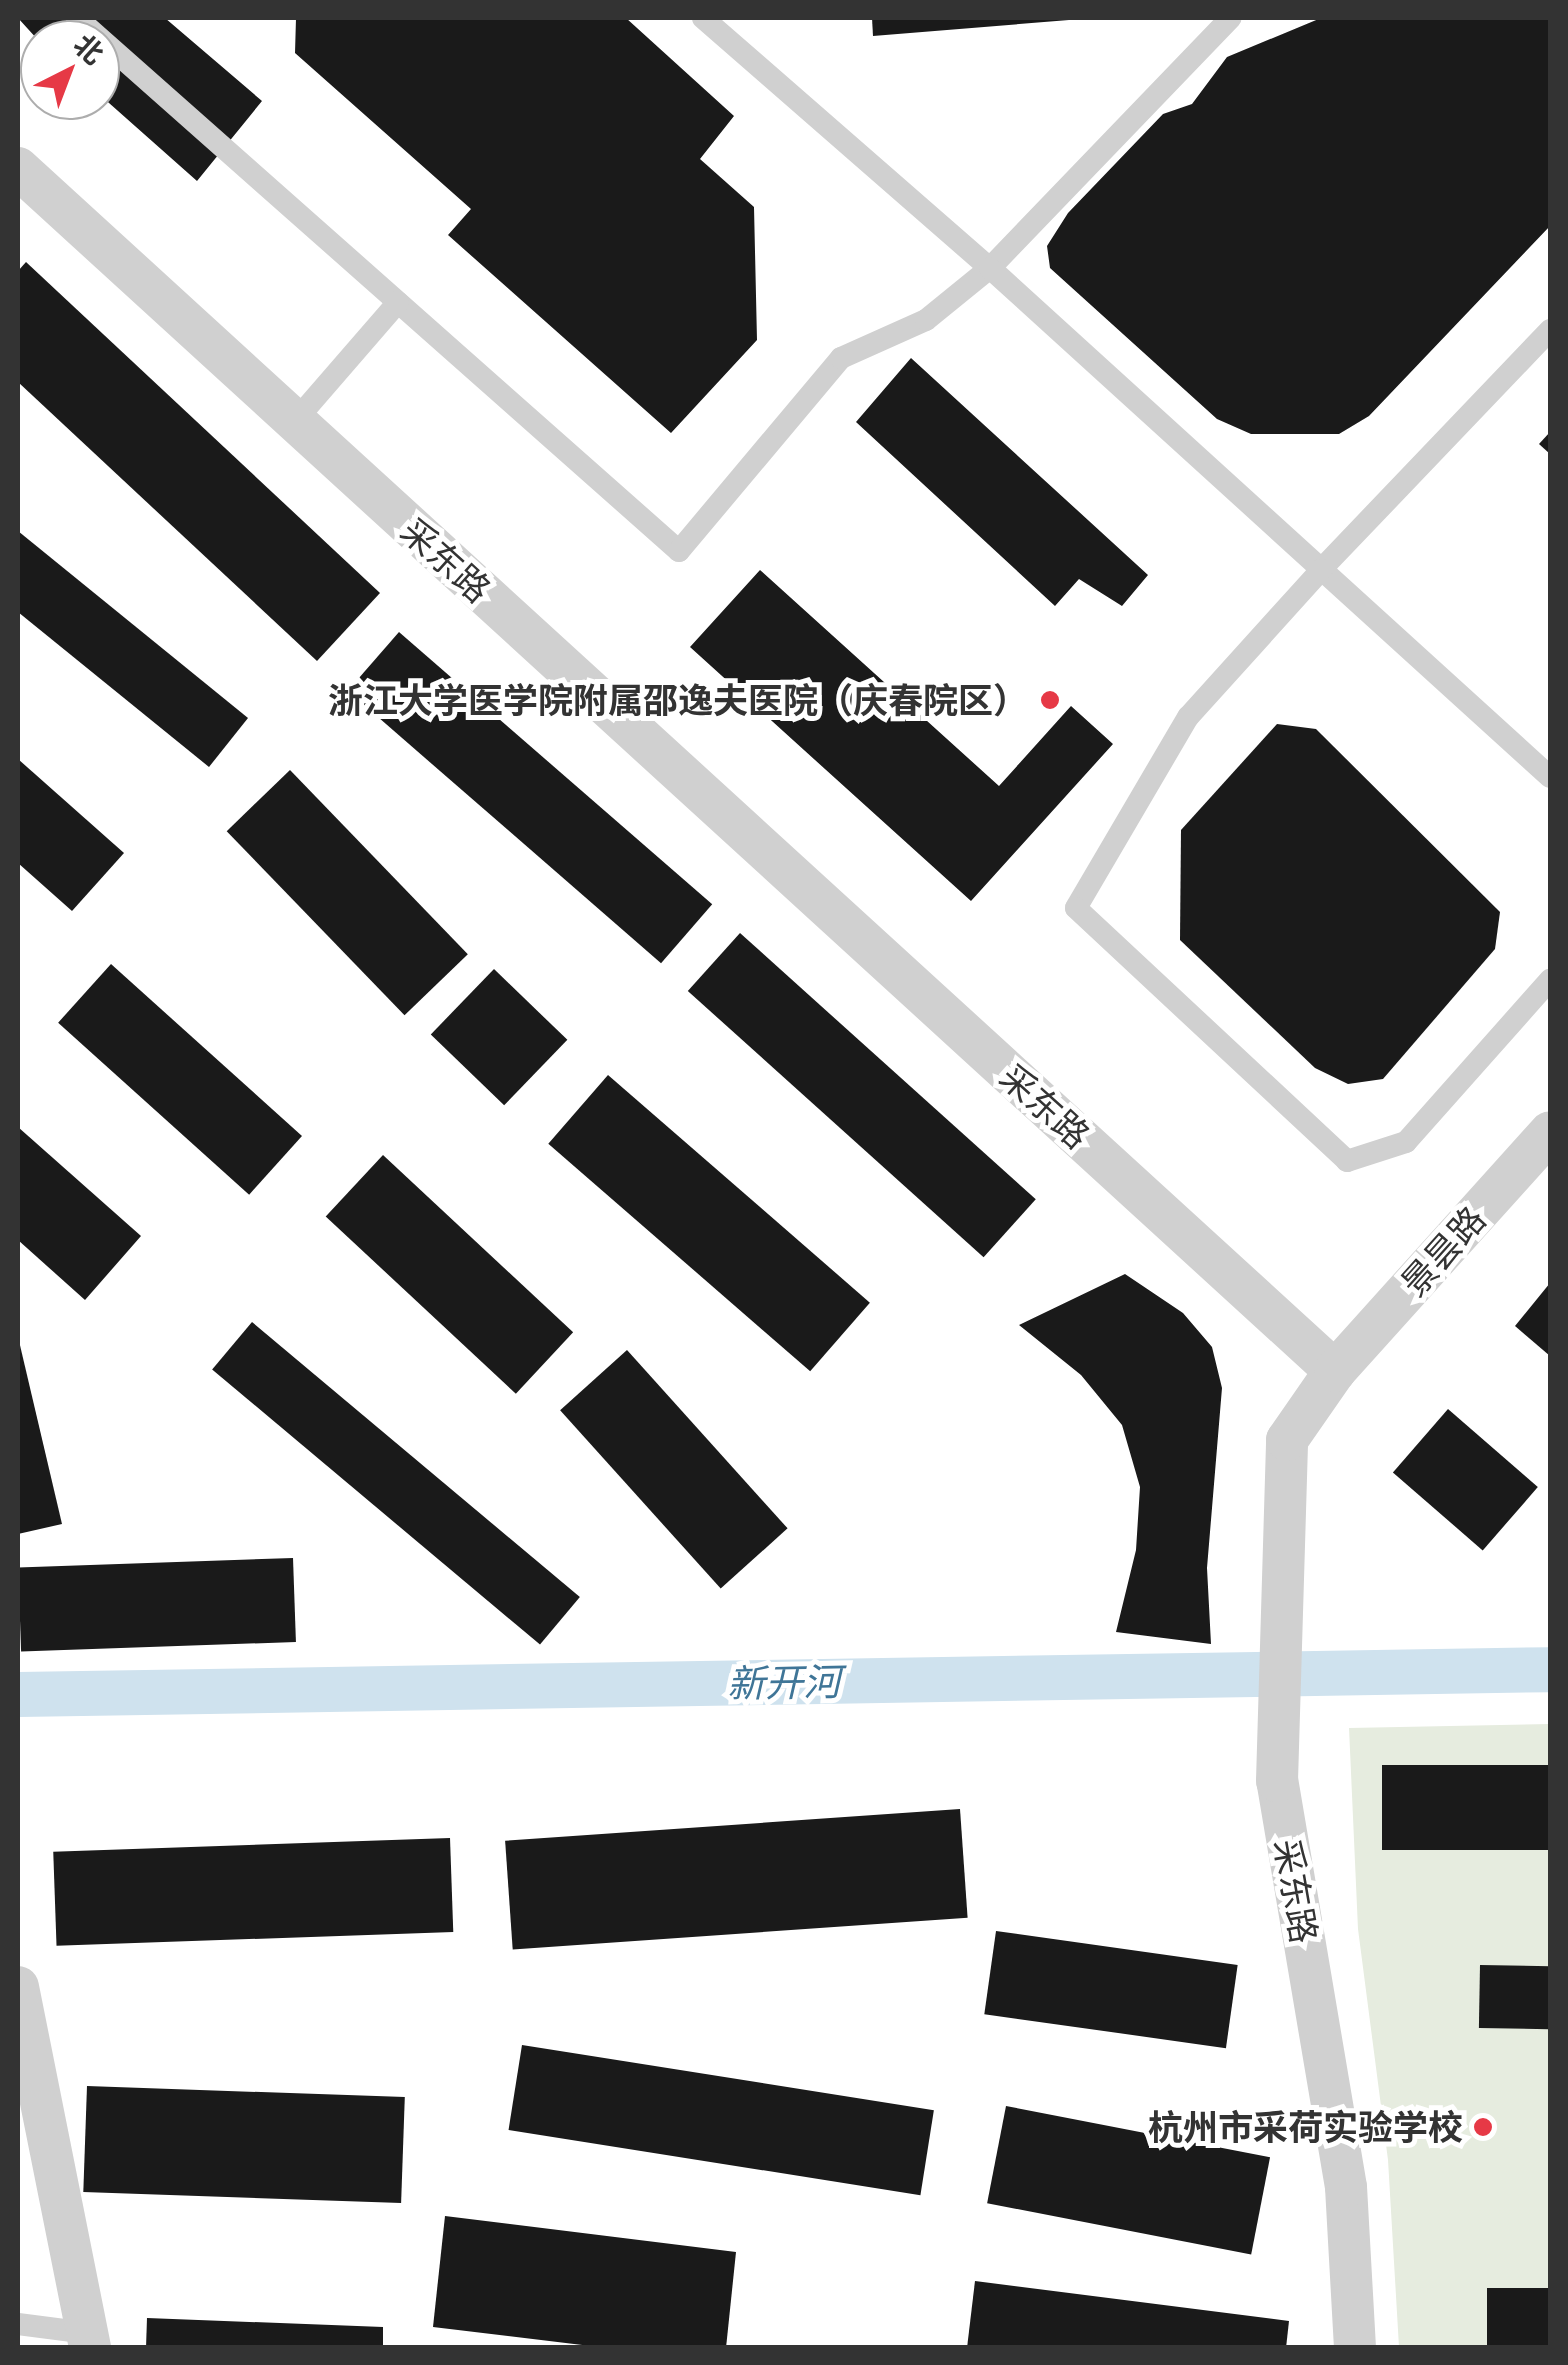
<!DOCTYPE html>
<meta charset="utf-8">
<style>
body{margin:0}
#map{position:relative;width:1568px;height:2365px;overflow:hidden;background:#fff;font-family:"PT Sans","Noto Sans SC",sans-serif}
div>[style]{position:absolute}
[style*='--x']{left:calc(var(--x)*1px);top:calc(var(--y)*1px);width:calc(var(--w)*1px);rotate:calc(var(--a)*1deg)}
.green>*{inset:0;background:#e6ecdf}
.canal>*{height:45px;margin:-22.5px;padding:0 22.5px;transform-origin:22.5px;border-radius:22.5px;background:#cfe2ee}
.building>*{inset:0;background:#1a1a1a;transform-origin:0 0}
.lane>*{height:22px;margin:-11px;padding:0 11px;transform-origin:11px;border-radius:11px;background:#d0d0d0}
.street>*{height:42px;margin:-21px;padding:0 21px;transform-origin:21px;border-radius:21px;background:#d0d0d0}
.dots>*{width:28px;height:28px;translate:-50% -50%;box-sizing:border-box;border:5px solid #fff;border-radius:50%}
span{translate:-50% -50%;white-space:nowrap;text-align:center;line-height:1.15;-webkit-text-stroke:10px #fff;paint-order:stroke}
.street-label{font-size:35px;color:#333}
.poi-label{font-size:35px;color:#333;font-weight:700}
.right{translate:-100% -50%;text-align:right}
.water-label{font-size:38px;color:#3f7597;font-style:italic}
.frame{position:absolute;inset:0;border:20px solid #333;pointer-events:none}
.north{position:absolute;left:20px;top:20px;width:100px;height:100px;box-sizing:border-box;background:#fff;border:2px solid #adadad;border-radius:50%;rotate:42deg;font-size:28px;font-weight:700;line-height:40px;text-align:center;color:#333}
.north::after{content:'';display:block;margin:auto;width:35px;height:45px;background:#e63946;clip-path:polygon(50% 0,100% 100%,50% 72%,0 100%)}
</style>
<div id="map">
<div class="green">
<div style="clip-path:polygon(1550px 1724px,1550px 2347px,1399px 2347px,1388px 2160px,1358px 1929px,1349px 1728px)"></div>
</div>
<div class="canal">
<div style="--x:18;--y:1694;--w:1532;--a:-0.93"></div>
</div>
<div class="building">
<div style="clip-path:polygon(18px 18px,165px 18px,262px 101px,197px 181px,100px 95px,100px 40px,38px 40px)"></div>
<div style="clip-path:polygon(296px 18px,626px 18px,734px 116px,700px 159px,754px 207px,757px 340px,671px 433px,448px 235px,471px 209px,295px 53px)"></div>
<div style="clip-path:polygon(872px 18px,1069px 18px,1069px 20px,873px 36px)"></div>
<div style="clip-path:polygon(1321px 18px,1550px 18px,1550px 226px,1369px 416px,1339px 434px,1251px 434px,1217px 419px,1050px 268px,1047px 246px,1068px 213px,1163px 114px,1192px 104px,1227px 57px)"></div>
<div style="clip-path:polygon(26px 262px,380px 593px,317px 661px,18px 382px,18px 271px)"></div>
<div style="clip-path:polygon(911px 358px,1148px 575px,1122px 606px,1079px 579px,1055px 606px,856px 422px)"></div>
<div style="clip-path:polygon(1550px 432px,1550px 454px,1539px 444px)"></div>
<div style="clip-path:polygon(18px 531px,248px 718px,209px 767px,18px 612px)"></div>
<div style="clip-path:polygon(760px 570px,999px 786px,1071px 706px,1113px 744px,971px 901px,690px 647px)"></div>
<div style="left:399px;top:632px;width:415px;height:78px;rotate:41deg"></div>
<div style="clip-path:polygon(1277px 724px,1316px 729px,1500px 912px,1495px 949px,1383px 1079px,1348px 1084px,1315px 1068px,1180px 940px,1181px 830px)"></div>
<div style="clip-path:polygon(18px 759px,124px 853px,72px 911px,18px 863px)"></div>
<div style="left:290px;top:770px;width:256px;height:88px;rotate:46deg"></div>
<div style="left:740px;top:933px;width:398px;height:78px;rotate:42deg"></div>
<div style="left:111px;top:964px;width:257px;height:79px;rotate:42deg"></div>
<div style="left:494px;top:969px;width:102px;height:91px;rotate:44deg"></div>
<div style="left:608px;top:1075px;width:347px;height:91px;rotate:41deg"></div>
<div style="clip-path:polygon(18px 1127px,141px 1236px,85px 1300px,18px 1240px)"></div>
<div style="left:383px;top:1155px;width:260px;height:84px;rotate:43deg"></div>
<div style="clip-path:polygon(1125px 1274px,1183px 1313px,1212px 1347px,1222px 1388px,1207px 1568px,1211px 1644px,1116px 1632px,1136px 1550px,1140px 1487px,1122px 1425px,1081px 1375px,1019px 1325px)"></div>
<div style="clip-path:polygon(1550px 1283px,1550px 1356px,1515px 1326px)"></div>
<div style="left:252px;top:1322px;width:428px;height:62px;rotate:40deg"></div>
<div style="clip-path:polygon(19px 1341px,62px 1524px,18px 1534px,18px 1342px)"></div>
<div style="left:627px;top:1350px;width:240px;height:90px;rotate:48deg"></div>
<div style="left:1448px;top:1409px;width:119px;height:84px;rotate:41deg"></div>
<div style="left:293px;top:1558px;width:84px;height:275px;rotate:88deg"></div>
<div style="left:1550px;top:1765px;width:85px;height:168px;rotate:90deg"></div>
<div style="left:960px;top:1809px;width:109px;height:456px;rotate:86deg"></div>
<div style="left:450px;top:1838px;width:94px;height:397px;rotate:88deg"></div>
<div style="left:996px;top:1931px;width:244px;height:84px;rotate:8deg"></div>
<div style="left:1480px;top:1965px;width:70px;height:63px;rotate:1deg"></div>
<div style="left:522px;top:2045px;width:417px;height:86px;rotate:9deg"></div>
<div style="left:87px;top:2086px;width:318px;height:106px;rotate:2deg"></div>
<div style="left:1006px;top:2106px;width:269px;height:99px;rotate:11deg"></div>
<div style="clip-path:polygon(445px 2216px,736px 2252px,726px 2348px,607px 2348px,433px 2327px)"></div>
<div style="clip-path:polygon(975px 2281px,1289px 2321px,1286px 2348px,967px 2348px)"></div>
<div style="left:1487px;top:2288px;width:63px;height:60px"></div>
<div style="clip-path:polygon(147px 2318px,383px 2327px,383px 2348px,146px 2348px)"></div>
</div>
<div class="lane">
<div style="--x:77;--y:18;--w:804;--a:41.52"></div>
<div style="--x:679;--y:551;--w:252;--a:-50"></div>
<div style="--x:841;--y:358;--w:93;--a:-24.1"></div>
<div style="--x:926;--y:320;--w:82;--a:-39.1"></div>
<div style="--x:990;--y:268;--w:347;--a:-46.1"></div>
<div style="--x:703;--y:18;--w:381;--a:41.1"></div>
<div style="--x:990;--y:268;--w:757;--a:42.27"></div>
<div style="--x:1550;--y:330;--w:332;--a:133.7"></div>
<div style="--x:1321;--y:570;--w:198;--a:132.1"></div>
<div style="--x:1188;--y:717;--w:221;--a:120.4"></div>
<div style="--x:1076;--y:908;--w:371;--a:43"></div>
<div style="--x:1347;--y:1161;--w:62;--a:-17.9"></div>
<div style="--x:1406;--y:1142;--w:217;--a:-48.4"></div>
<div style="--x:295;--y:421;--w:157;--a:-49.1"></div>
<div style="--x:18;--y:2324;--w:70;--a:7.4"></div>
</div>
<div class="street">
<div style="--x:18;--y:168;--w:1784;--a:42.41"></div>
<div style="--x:18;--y:1987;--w:368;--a:78.7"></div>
<div style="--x:1355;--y:2348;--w:161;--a:-93.2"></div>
<div style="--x:1346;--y:2187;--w:412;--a:-99.6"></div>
<div style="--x:1277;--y:1781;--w:341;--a:-88.3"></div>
<div style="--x:1287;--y:1440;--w:84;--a:-55.2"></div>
<div style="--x:1335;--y:1371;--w:321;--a:-48"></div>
</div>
<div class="dots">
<div style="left:1050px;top:700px;background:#e63946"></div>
<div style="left:1483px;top:2127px;background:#e63946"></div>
</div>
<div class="street-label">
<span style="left:446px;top:560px;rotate:42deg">采东路</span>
<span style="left:1045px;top:1106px;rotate:42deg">采东路</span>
<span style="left:1443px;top:1251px;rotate:-48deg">景昙路</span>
<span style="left:1296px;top:1891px;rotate:80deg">采东路</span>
</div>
<div class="poi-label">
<span class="right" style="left:1028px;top:700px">浙江大学医学院附属邵逸夫医院（庆春院区）</span>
<span class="right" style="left:1463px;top:2127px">杭州市采荷实验学校</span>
</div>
<div class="water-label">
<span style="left:784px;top:1682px;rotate:-1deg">新开河</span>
</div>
<div class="frame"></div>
<div class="north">北</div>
</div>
